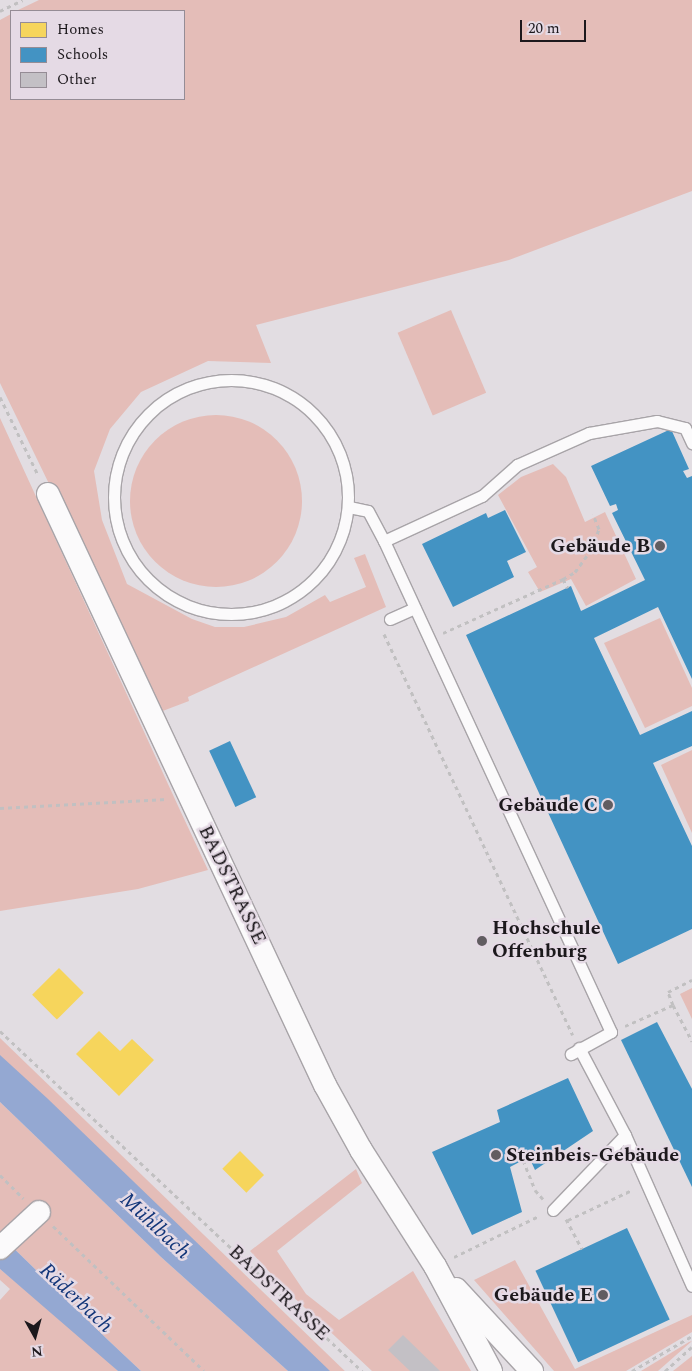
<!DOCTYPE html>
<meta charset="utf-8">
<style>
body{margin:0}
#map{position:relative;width:692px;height:1371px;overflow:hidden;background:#e2dde2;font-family:Spectral,serif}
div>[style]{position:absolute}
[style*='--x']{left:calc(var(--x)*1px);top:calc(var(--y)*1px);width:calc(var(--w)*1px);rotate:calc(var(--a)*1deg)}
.green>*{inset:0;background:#e4bdb8;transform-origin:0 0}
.round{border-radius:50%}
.water>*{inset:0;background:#94a8d2}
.homes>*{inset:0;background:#f6d55c;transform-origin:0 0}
.schools>*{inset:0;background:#4393c3;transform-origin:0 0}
.building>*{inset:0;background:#c3c0c5}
.path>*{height:3px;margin-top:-1.5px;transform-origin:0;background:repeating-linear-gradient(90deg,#c1c0c1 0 4px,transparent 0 8px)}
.roads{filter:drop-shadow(1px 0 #a8a4a8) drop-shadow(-1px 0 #a8a4a8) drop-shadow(0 1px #a8a4a8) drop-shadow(0 -1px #a8a4a8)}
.service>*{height:11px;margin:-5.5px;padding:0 5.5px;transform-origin:5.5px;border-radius:5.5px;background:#fbfafb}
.service>.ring{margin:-5.5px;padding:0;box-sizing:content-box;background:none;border:11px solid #fbfafb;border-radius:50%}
.minor>*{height:22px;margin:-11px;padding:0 11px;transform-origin:11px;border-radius:11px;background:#fbfafb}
.dots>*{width:14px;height:14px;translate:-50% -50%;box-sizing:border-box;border:2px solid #e5dae5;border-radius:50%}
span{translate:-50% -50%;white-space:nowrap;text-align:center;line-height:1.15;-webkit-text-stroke:5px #e5dae5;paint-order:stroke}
.poi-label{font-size:20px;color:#1c181c;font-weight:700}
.right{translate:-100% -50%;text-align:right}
.left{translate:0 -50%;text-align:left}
.street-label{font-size:20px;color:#1c181c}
.water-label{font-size:21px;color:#133679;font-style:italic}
.legend{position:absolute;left:10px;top:10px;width:175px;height:90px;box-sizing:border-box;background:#e5dae5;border:1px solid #958c95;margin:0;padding:6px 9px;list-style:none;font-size:15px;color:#1c181c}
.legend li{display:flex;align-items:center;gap:10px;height:25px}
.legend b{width:25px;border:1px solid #958c95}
.north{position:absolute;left:10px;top:1311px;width:50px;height:50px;-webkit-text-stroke:4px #e5dae5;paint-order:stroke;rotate:173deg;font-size:14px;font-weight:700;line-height:20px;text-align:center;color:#1c181c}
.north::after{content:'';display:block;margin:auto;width:18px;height:22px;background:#1c181c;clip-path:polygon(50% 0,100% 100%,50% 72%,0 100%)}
.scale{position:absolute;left:520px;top:20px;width:66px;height:22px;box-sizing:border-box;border:2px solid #1c181c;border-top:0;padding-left:6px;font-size:15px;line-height:18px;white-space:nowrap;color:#1c181c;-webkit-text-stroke:4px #e5dae5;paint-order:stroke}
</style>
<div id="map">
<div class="green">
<div style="clip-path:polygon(39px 0,692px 0,692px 191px,509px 260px,256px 325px,271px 363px,208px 361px,141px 392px,110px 429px,94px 471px,102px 520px,127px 584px,192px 619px,215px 627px,244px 627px,286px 617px,325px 595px,330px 602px,366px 587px,354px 558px,365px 554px,386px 607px,188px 697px,189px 701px,160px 712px,0 383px,0 20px,11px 14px,11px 99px,184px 99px,184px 11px,16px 11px)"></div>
<div style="left:451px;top:310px;width:90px;height:58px;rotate:67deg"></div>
<div class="round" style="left:130px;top:415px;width:172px;height:172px"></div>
<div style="clip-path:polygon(0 418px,179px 808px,208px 870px,138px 889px,0 911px)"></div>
<div style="clip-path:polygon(553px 464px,566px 477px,585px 522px,605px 512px,636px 579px,586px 606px,571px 579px,540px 592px,528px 572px,537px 567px,498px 495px,521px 477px)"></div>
<div style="clip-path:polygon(660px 618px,692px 688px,692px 706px,645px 728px,604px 643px)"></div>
<div style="clip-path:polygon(692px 750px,692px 833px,661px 765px)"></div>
<div style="clip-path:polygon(692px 988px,692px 1019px,680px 994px)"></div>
<div style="left:0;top:1038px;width:482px;height:17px;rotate:44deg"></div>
<div style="clip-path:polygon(0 1102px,161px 1257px,288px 1371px,141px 1371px,108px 1340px,0 1235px)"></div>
<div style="clip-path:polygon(356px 1169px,362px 1183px,277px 1251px,306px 1294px,339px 1320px,413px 1271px,471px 1371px,372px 1371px,288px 1292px,250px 1251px)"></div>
<div style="clip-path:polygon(515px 1260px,575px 1369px,692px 1315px,692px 1332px,626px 1371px,554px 1371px,474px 1280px)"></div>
<div style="clip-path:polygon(0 1269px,91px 1345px,118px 1371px,0 1371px,0 1300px,10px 1289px,0 1280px)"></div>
<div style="clip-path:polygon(692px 1341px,658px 1371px,641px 1371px,689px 1342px)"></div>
<div style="clip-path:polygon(692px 1356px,692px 1371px,673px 1371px)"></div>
</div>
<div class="water">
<div style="clip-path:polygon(0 1055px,48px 1099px,330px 1371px,288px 1371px,161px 1257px,0 1102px)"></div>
<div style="clip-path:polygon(0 1235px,108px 1340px,141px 1371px,118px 1371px,0 1269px)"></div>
</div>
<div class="homes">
<div style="left:59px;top:968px;width:35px;height:38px;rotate:45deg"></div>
<div style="clip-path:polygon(99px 1031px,120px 1051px,132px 1039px,154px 1060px,119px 1096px,76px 1054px)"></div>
<div style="left:240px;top:1151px;width:34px;height:25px;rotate:45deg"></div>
</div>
<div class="schools">
<div style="clip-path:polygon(671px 429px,689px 469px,683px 471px,687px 478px,692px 476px,692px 679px,658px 607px,594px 638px,640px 735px,692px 711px,692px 746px,653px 763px,692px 846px,692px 929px,618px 964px,466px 635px,571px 586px,581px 611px,645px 580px,612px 513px,618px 510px,616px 504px,610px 506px,591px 466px)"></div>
<div style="clip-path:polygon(505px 510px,526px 552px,507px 561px,514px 577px,453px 607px,422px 544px,486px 513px,488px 518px)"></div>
<div style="left:230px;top:741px;width:62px;height:23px;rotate:65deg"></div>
<div style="clip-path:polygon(657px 1022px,692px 1089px,692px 1187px,621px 1040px)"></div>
<div style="clip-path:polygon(568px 1078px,593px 1131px,535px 1170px,529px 1157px,510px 1167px,522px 1212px,472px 1235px,432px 1152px,500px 1122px,497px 1110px)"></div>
<div style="left:627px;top:1228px;width:101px;height:101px;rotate:65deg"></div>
</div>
<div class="building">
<div style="clip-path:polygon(403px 1335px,440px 1371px,410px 1371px,388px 1350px)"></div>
</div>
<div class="path">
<div style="--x:0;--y:11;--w:25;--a:-26"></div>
<div style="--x:0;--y:397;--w:87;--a:64"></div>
<div style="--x:563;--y:579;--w:14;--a:-30"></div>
<div style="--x:575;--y:572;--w:29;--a:-54"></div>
<div style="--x:592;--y:549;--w:21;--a:-71"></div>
<div style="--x:599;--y:529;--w:16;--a:-112"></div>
<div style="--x:443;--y:633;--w:132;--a:-24.2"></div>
<div style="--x:563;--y:579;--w:10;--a:61"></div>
<div style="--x:384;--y:634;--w:443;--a:64.8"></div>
<div style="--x:0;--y:808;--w:167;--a:-3.1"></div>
<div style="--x:673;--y:1005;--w:41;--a:62.2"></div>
<div style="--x:625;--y:1026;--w:52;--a:-23.6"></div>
<div style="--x:673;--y:1005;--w:14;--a:-111"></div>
<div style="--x:668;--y:992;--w:27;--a:-27"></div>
<div style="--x:0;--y:1031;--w:497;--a:43.2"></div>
<div style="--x:523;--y:1160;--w:32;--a:68"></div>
<div style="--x:535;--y:1190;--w:12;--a:48"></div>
<div style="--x:0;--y:1175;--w:33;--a:45"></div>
<div style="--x:566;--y:1219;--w:34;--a:62"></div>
<div style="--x:568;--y:1220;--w:71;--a:-25.1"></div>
<div style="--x:53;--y:1226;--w:209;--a:43.8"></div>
<div style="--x:454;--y:1257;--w:94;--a:-25.8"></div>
<div style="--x:632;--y:1371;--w:69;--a:-30.3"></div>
<div style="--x:665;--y:1371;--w:36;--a:-42"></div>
</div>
<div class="roads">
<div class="service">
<div class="ring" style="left:114px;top:380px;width:223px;height:223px"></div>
<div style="--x:349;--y:507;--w:19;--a:12"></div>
<div style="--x:368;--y:511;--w:34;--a:62"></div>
<div style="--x:384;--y:541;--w:541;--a:65.19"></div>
<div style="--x:611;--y:1032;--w:46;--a:151.2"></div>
<div style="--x:384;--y:541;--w:108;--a:-24.7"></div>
<div style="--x:482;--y:496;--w:47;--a:-41.5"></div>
<div style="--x:517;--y:465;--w:79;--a:-24"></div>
<div style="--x:589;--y:433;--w:69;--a:-10"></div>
<div style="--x:657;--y:421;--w:29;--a:14"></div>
<div style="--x:685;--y:428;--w:17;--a:65"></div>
<div style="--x:390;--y:619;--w:27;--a:-24"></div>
<div style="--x:579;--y:1048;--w:98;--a:62.1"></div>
<div style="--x:625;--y:1135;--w:165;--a:66.1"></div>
<div style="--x:553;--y:1210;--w:104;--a:-46.2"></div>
</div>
<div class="minor">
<div style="--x:48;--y:494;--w:653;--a:64.89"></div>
<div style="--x:325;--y:1085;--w:74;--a:61"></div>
<div style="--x:361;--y:1150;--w:138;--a:57.5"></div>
<div style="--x:435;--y:1266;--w:119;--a:61.9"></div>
<div style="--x:0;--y:1248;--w:53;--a:-42.7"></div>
<div style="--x:456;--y:1289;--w:112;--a:47.2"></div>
</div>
</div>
<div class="dots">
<div style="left:660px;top:546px;background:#615d61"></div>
<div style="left:608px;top:805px;background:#615d61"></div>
<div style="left:482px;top:941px;background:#615d61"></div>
<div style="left:496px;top:1155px;background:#615d61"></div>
<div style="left:603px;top:1295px;background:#615d61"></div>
</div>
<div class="poi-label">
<span class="right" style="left:650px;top:546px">Gebäude B</span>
<span class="right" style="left:598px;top:805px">Gebäude C</span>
<span class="left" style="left:492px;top:940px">Hochschule<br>Offenburg</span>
<span class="left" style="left:506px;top:1155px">Steinbeis-Gebäude</span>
<span class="right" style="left:593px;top:1295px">Gebäude E</span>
</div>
<div class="street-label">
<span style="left:232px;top:885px;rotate:64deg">BADSTRASSE</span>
<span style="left:279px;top:1293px;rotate:43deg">BADSTRASSE</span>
</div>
<div class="water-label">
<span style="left:155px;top:1226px;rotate:43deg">Mühlbach</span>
<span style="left:76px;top:1298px;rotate:43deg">Räderbach</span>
</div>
<ul class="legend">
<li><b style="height:14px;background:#f6d55c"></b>Homes</li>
<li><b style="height:14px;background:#4393c3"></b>Schools</li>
<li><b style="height:14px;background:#c3c0c5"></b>Other</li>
</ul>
<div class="north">N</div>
<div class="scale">20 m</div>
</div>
